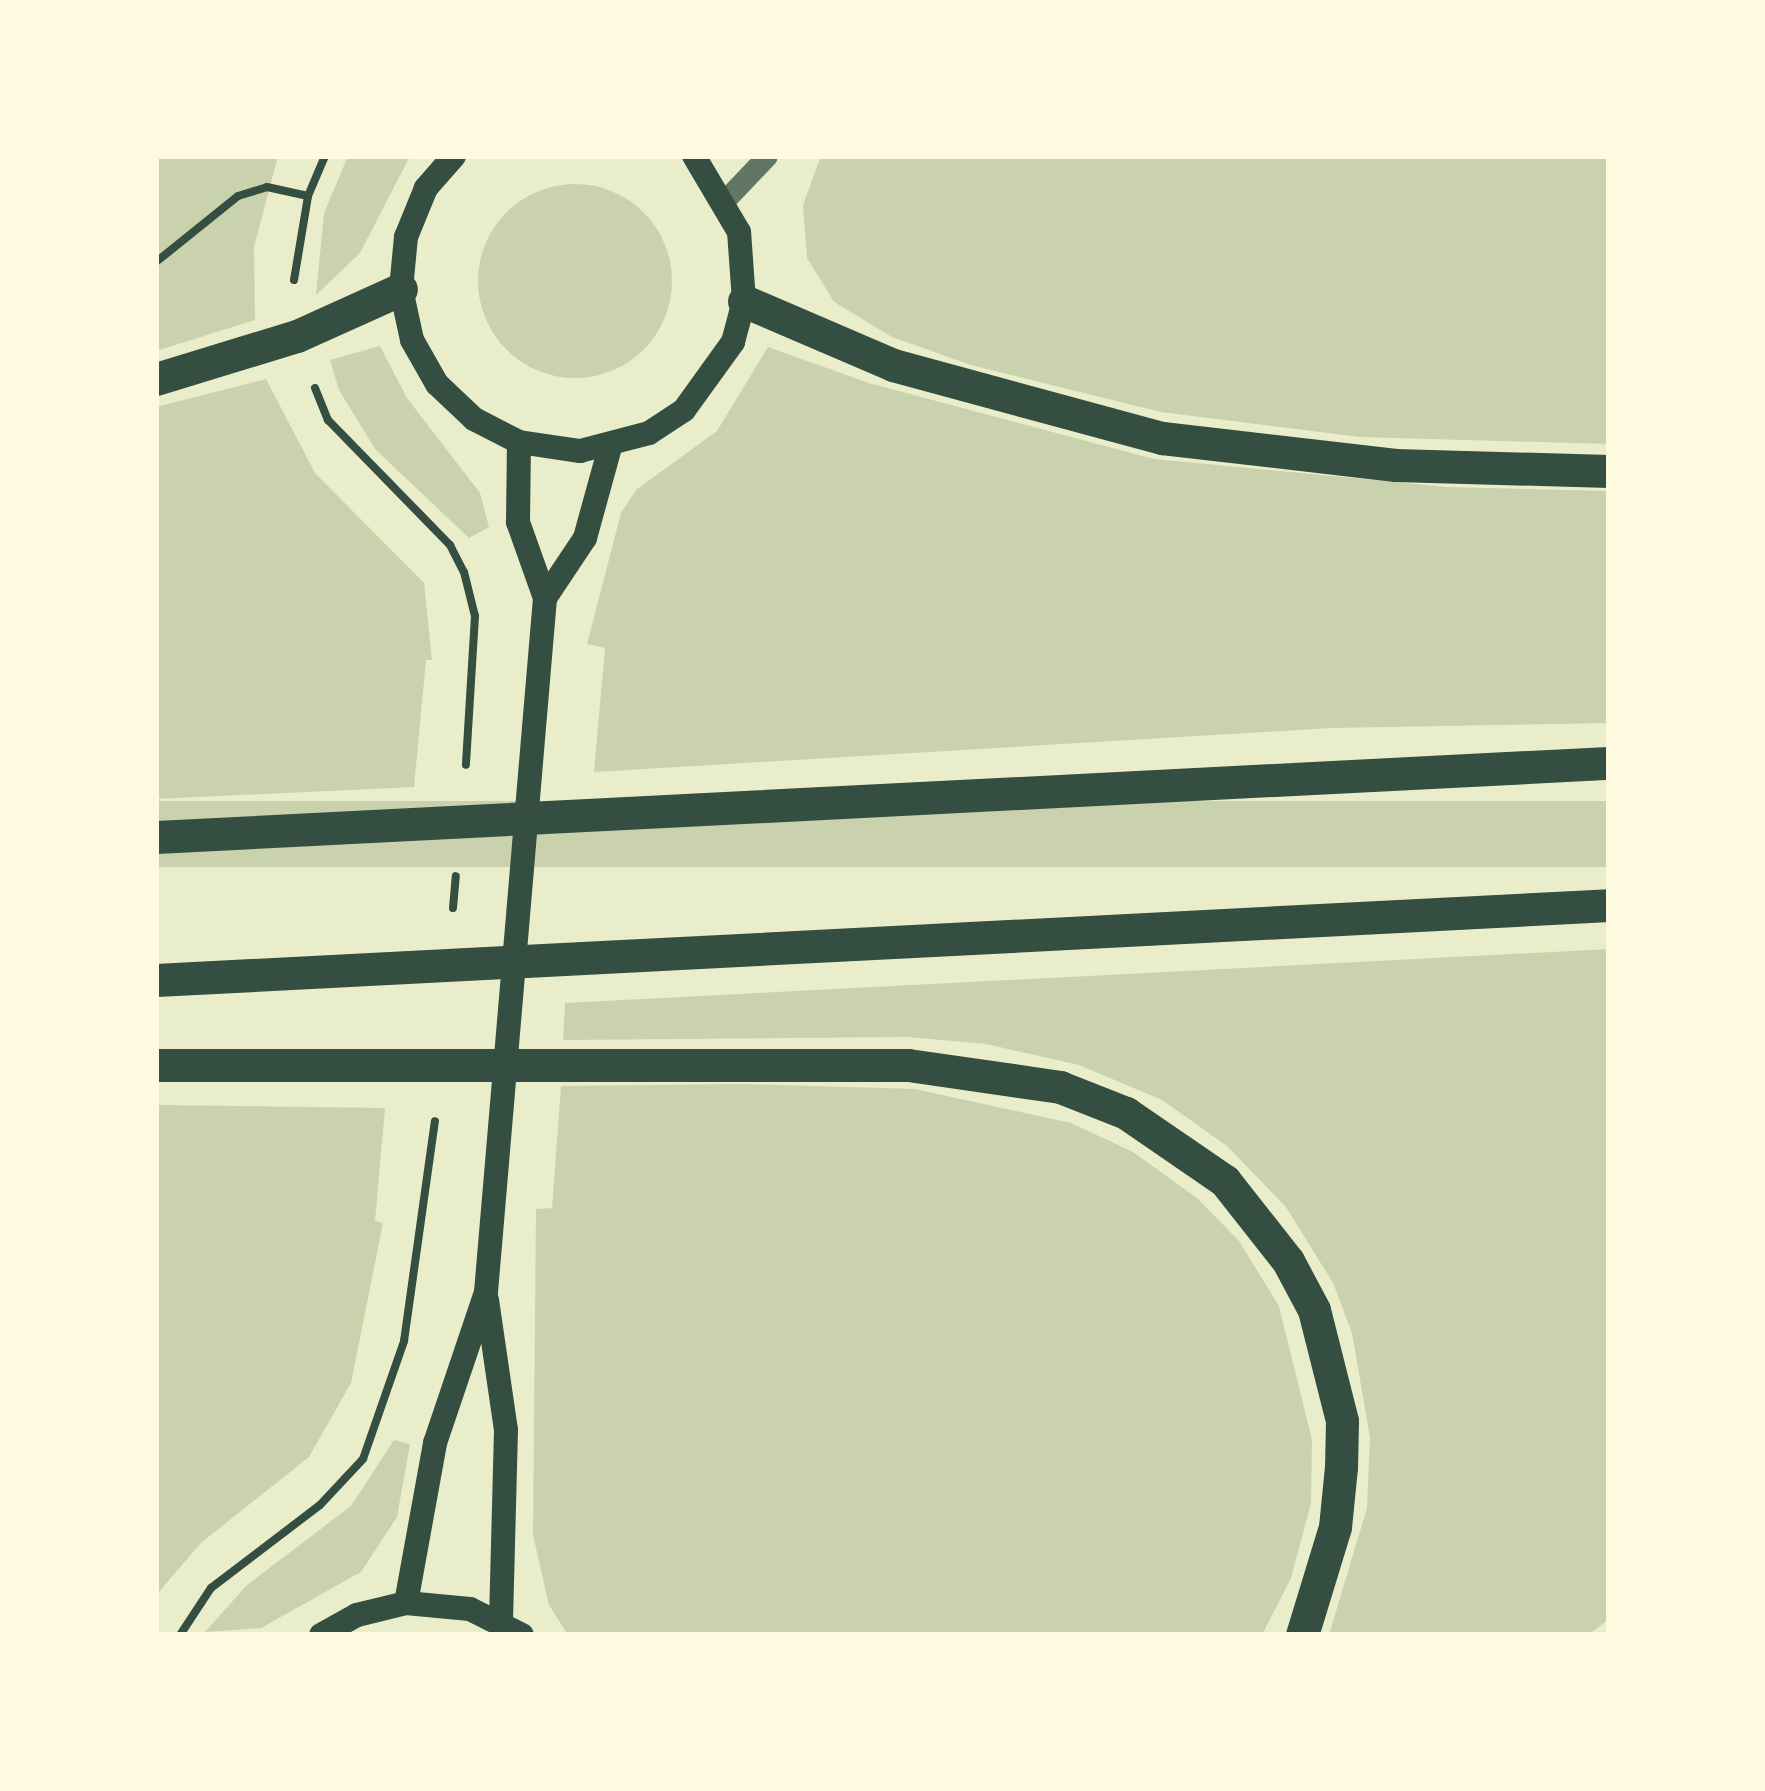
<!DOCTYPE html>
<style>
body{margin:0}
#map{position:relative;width:1765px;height:1791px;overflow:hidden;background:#e9edc9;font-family:"DejaVu Sans",sans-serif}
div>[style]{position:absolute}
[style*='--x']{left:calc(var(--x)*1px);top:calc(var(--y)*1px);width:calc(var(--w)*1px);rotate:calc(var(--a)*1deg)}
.green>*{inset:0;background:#cad2ad;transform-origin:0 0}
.round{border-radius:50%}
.path>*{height:8px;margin:-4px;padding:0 4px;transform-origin:4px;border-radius:4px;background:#344e41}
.tertiary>*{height:21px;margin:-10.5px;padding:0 10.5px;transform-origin:10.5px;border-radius:10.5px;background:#617663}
.secondary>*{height:24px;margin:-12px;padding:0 12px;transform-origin:12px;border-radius:12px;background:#344e41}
.trunk>*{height:33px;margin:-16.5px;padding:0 16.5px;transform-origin:16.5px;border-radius:16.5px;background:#344e41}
span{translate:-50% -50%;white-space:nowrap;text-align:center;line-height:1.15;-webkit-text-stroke:12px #fefae0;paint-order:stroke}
.frame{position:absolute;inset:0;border:159px solid #fefae0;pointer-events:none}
</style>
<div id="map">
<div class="green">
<div style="clip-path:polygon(156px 156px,278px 156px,254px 247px,255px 320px,156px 351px)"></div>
<div style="clip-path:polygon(348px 156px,410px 156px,360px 253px,316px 295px,324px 213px)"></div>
<div style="clip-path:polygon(821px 156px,1609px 156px,1609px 444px,1360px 437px,1161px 412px,971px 365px,892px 337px,834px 302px,807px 258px,803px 205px)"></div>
<div class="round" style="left:478px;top:184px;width:194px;height:194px"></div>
<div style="clip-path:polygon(380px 346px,407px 398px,480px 493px,489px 527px,469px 538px,375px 449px,339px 390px,330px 360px)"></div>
<div style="clip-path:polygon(768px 347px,869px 383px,1154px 459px,1447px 487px,1609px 491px,1609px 723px,1331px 728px,594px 772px,605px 648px,587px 644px,621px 513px,636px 490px,717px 431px)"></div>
<div style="clip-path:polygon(266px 379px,315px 473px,424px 583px,432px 660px,426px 660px,414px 787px,156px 799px,156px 407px)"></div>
<div style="left:1609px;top:801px;width:66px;height:1455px;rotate:90deg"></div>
<div style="clip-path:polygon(1609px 949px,1609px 1619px,1588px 1635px,1329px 1635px,1367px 1508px,1370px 1438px,1352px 1333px,1333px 1283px,1286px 1207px,1227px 1146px,1162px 1100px,1079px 1065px,986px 1044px,908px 1037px,563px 1040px,565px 1003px)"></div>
<div style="clip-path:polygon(742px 1084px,915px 1089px,1071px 1123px,1133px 1152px,1197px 1198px,1239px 1241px,1279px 1306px,1312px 1440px,1311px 1503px,1291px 1578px,1262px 1635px,568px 1635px,549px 1605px,533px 1535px,536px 1209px,552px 1208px,561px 1086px)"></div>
<div style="clip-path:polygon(156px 1105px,385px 1108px,375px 1221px,383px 1223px,351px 1383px,309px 1457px,202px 1542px,156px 1595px)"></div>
<div style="clip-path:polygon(394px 1440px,410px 1444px,397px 1517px,361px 1572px,261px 1628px,205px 1632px,247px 1585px,351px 1506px)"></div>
</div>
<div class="path">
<div style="--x:156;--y:262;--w:105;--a:-38.8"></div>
<div style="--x:238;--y:196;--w:30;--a:-17"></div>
<div style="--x:267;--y:187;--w:42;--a:12.4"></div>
<div style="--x:294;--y:280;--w:85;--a:-80.5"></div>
<div style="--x:308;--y:196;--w:43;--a:-67"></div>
<div style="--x:315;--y:388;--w:35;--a:68"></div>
<div style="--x:328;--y:420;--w:175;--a:45.7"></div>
<div style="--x:450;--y:545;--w:30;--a:63"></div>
<div style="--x:464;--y:572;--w:45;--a:76"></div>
<div style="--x:475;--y:616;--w:149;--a:93.5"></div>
<div style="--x:453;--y:908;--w:32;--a:-85"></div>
<div style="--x:180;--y:1635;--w:56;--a:-56.6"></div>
<div style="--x:211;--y:1588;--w:137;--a:-37.3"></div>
<div style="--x:320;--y:1505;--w:63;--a:-46.9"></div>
<div style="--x:363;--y:1459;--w:125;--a:-70.8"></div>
<div style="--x:404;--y:1341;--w:222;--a:-82"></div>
</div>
<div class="tertiary">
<div style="--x:726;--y:199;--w:59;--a:-46.4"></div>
</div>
<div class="secondary">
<div style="--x:454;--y:156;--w:43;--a:131.2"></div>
<div style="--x:426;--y:188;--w:53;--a:112.2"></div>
<div style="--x:406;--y:237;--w:52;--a:95.5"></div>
<div style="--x:401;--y:289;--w:52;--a:77.8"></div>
<div style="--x:412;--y:340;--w:51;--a:60.4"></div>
<div style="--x:437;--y:384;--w:51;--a:43.4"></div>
<div style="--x:474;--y:419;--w:51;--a:27.1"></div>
<div style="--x:519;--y:442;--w:62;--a:8.4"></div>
<div style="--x:580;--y:451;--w:71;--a:-14.6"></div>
<div style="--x:649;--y:433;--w:42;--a:-33.3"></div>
<div style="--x:684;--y:410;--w:84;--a:-54.2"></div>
<div style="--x:733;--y:342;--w:42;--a:-75"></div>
<div style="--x:744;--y:301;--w:69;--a:-94.1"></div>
<div style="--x:739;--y:232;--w:88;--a:-120.6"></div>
<div style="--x:545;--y:598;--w:72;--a:-56.3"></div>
<div style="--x:585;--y:538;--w:94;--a:-74.6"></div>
<div style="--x:487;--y:1300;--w:131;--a:81.7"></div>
<div style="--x:506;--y:1430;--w:191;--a:91.5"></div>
<div style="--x:406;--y:1603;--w:163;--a:-79.7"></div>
<div style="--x:435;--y:1443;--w:159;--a:-71.3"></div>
<div style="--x:486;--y:1292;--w:697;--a:-85.14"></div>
<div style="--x:545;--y:598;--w:81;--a:-109.6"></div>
<div style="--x:518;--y:522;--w:80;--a:-89.3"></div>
<div style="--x:321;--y:1635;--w:41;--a:-29.1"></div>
<div style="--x:357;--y:1615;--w:50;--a:-13.8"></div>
<div style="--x:406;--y:1603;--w:64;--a:5.4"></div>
<div style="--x:470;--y:1609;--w:58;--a:26.6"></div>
</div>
<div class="trunk">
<div style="--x:744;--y:301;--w:162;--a:23.2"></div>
<div style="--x:893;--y:365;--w:279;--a:15.2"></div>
<div style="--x:1162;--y:438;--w:235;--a:6.6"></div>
<div style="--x:1395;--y:465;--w:214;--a:1.6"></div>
<div style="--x:156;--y:379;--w:147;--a:-17"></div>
<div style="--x:297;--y:336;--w:114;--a:-24.3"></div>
<div style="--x:156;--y:837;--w:1455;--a:-2.92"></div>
<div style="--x:156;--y:980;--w:1455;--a:-2.95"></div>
<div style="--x:156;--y:1065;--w:752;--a:0"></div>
<div style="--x:908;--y:1065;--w:154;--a:8.2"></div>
<div style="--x:1060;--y:1087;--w:71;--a:21.5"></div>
<div style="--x:1126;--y:1113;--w:120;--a:34.5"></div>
<div style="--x:1225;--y:1181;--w:102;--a:51.8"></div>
<div style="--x:1288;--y:1261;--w:55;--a:62"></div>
<div style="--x:1314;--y:1310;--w:114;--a:75.8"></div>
<div style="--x:1342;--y:1421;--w:46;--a:91.2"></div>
<div style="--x:1341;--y:1467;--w:60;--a:95.7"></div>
<div style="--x:1335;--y:1527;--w:113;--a:107"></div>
</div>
<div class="frame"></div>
</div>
